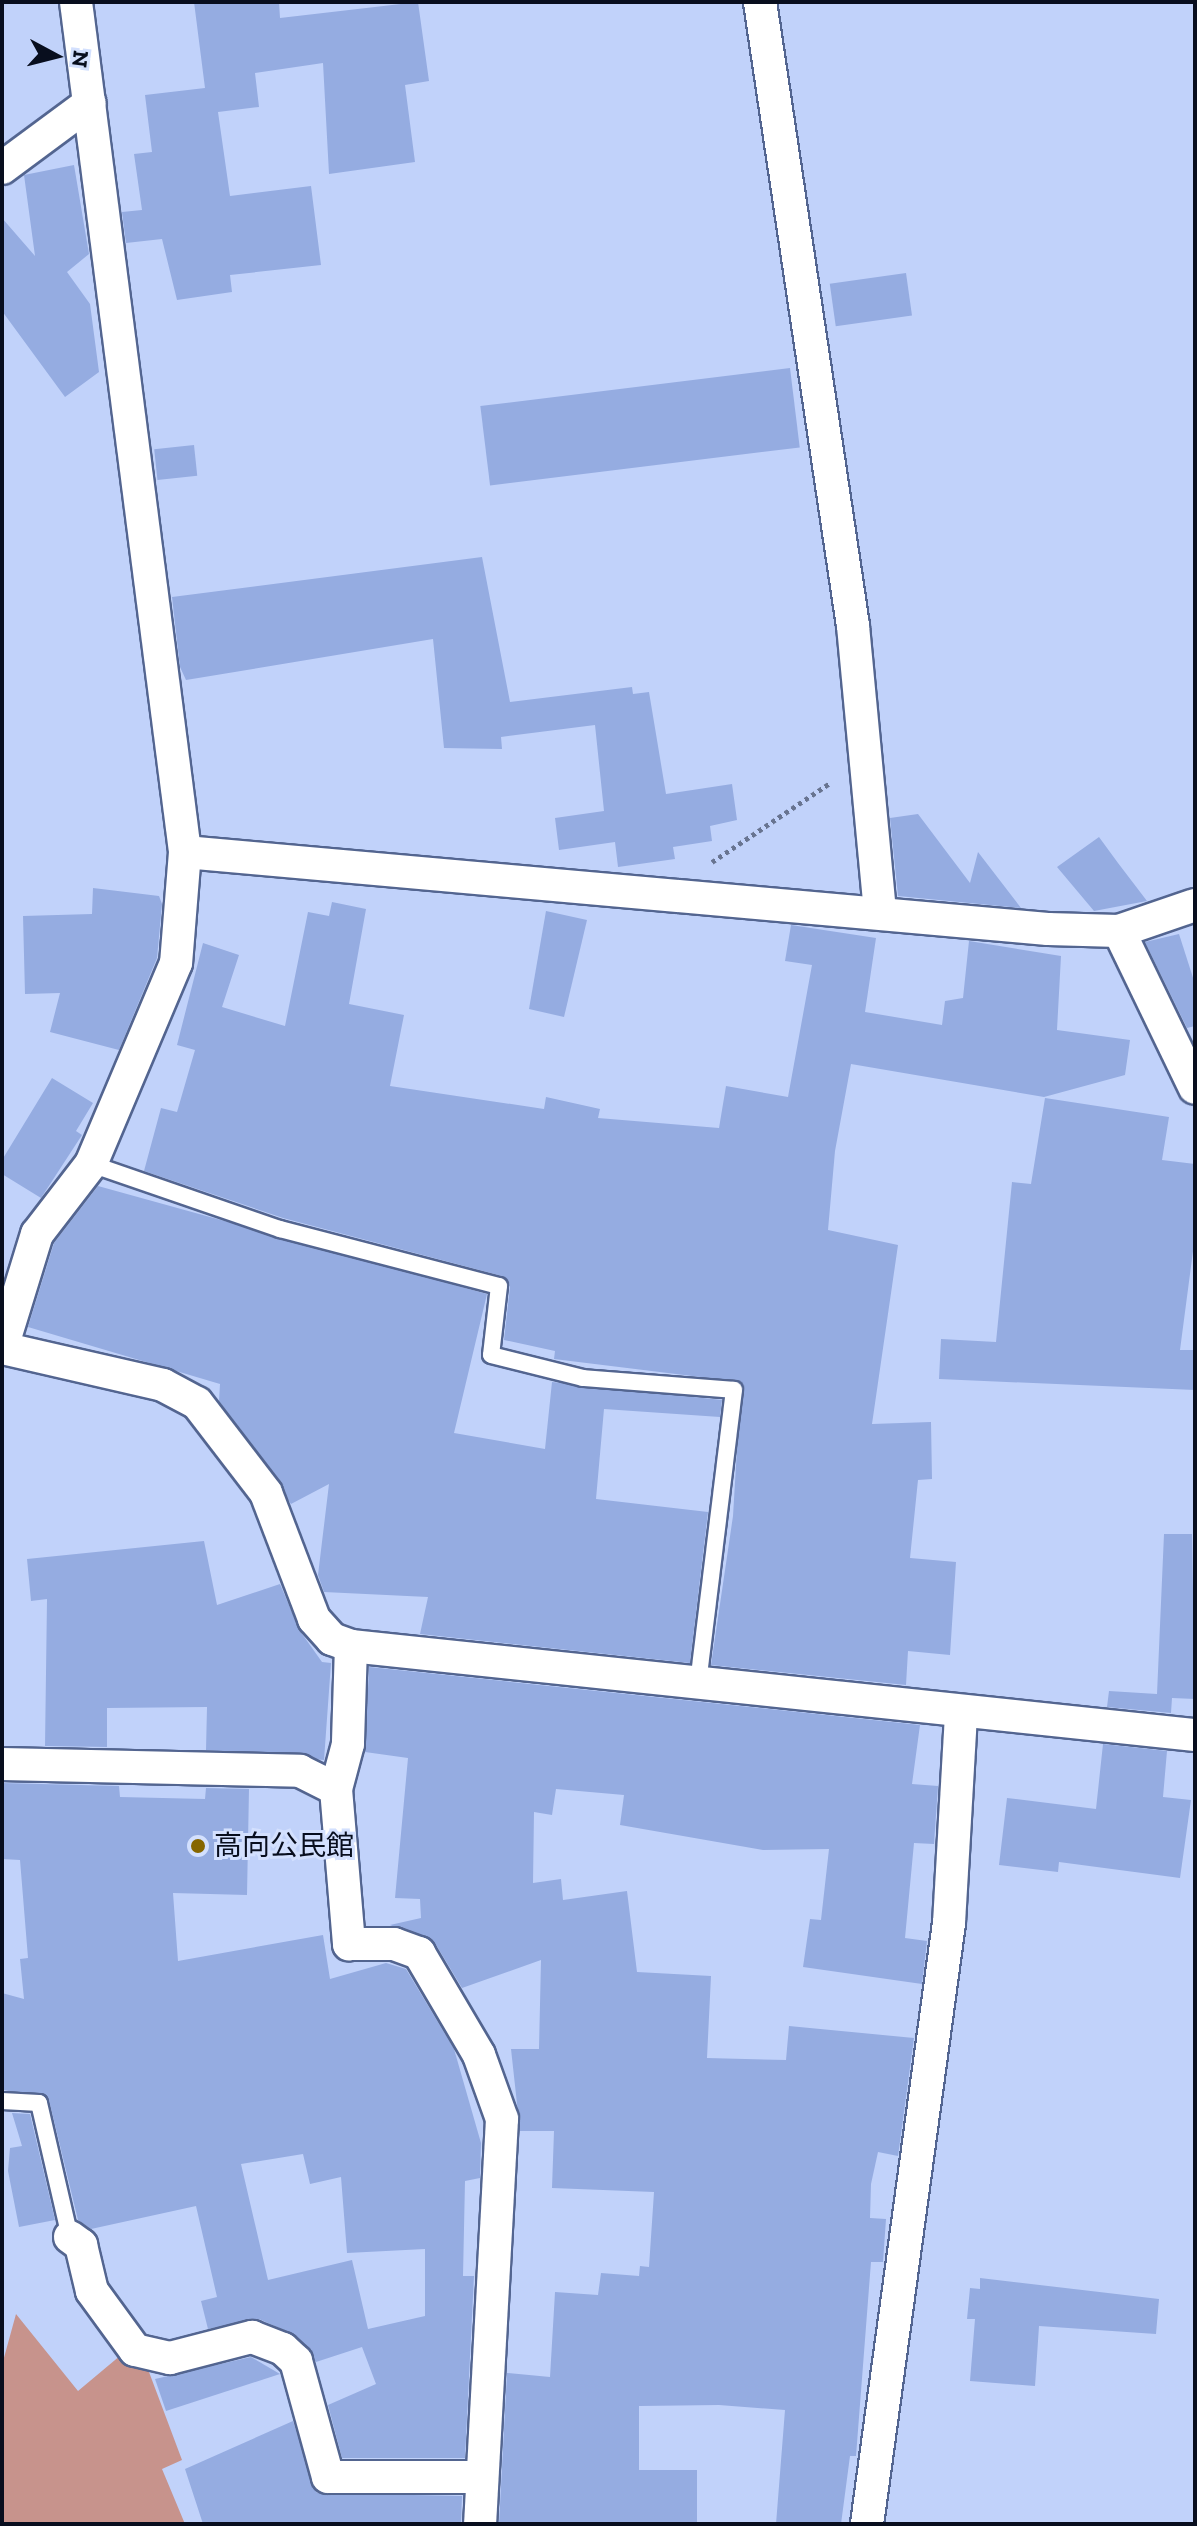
<!DOCTYPE html>
<meta charset="utf-8">
<style>
body{margin:0}
#map{position:relative;width:1197px;height:2526px;overflow:hidden;background:#c1d2fa;font-family:"Zilla Slab","Noto Sans JP",serif}
div>[style]{position:absolute}
[style*='--x']{left:calc(var(--x)*1px);top:calc(var(--y)*1px);width:calc(var(--w)*1px);rotate:calc(var(--a)*1deg)}
.green>*{inset:0;background:#c7938c}
.building>*{inset:0;background:#95ace1;transform-origin:0 0}
.path>*{height:5px;margin-top:-2.5px;transform-origin:0;background:repeating-linear-gradient(90deg,#687490 0 4px,transparent 0 8px)}
.roads{filter:drop-shadow(2px 0 #536590) drop-shadow(-2px 0 #536590) drop-shadow(0 2px #536590) drop-shadow(0 -2px #536590)}
.service>*{height:16px;margin:-8px;padding:0 8px;transform-origin:8px;border-radius:8px;background:#fff}
.minor>*{height:32px;margin:-16px;padding:0 16px;transform-origin:16px;border-radius:16px;background:#fff}
.dots>*{width:22px;height:22px;translate:-50% -50%;box-sizing:border-box;border:4px solid #d3e0fe;border-radius:50%}
span{translate:-50% -50%;white-space:nowrap;text-align:center;line-height:1.15;-webkit-text-stroke:6px #d3e0fe;paint-order:stroke}
.poi-label{font-size:28px;color:#080e1e}
.left{translate:0 -50%;text-align:left}
.frame{position:absolute;inset:0;border:4px solid #080e1e;pointer-events:none}
.north{position:absolute;left:16px;top:16px;width:80px;height:80px;-webkit-text-stroke:6px #d3e0fe;paint-order:stroke;rotate:97deg;font-size:22px;font-weight:700;line-height:32px;text-align:center;color:#080e1e}
.north::after{content:'';display:block;margin:auto;width:28px;height:36px;background:#080e1e;clip-path:polygon(50% 0,100% 100%,50% 72%,0 100%)}
</style>
<div id="map">
<div class="green">
<div style="clip-path:polygon(16px 2314px,78px 2391px,121px 2355px,149px 2372px,182px 2460px,162px 2469px,185px 2524px,2px 2524px,2px 2365px)"></div>
</div>
<div class="building">
<div style="clip-path:polygon(194px 2px,279px 2px,280px 18px,418px 2px,429px 81px,405px 85px,415px 162px,329px 174px,323px 63px,255px 73px,259px 107px,218px 112px,230px 196px,311px 186px,321px 265px,230px 275px,232px 292px,177px 300px,162px 239px,126px 243px,122px 212px,142px 210px,134px 154px,152px 152px,145px 95px,205px 88px)"></div>
<div style="clip-path:polygon(74px 165px,89px 254px,67px 272px,90px 304px,99px 372px,65px 397px,2px 311px,2px 218px,35px 256px,24px 175px)"></div>
<div style="left:906px;top:273px;width:43px;height:77px;rotate:82deg"></div>
<div style="left:790px;top:368px;width:80px;height:312px;rotate:83deg"></div>
<div style="left:194px;top:445px;width:31px;height:40px;rotate:84deg"></div>
<div style="clip-path:polygon(482px 557px,510px 702px,632px 687px,633px 694px,649px 692px,666px 794px,732px 784px,737px 820px,710px 826px,712px 841px,673px 847px,675px 859px,618px 867px,615px 842px,559px 850px,555px 818px,604px 811px,595px 725px,501px 737px,502px 749px,444px 748px,433px 639px,186px 680px,180px 667px,172px 597px)"></div>
<div style="clip-path:polygon(918px 814px,970px 883px,978px 852px,1021px 908px,898px 896px,890px 818px)"></div>
<div style="clip-path:polygon(1099px 837px,1118px 863px,1147px 901px,1094px 911px,1057px 867px)"></div>
<div style="clip-path:polygon(93px 888px,159px 896px,162px 904px,157px 958px,119px 1050px,50px 1032px,60px 993px,25px 994px,23px 916px,92px 914px)"></div>
<div style="clip-path:polygon(332px 902px,366px 909px,349px 1004px,404px 1015px,390px 1086px,544px 1109px,546px 1097px,600px 1109px,598px 1118px,719px 1128px,726px 1086px,788px 1097px,812px 965px,785px 961px,791px 925px,876px 938px,865px 1012px,942px 1025px,945px 1001px,963px 998px,969px 941px,1061px 956px,1057px 1030px,1130px 1040px,1125px 1075px,1044px 1097px,851px 1064px,835px 1151px,828px 1230px,898px 1245px,872px 1424px,931px 1422px,932px 1479px,918px 1480px,910px 1558px,956px 1562px,950px 1655px,908px 1651px,906px 1685px,711px 1665px,733px 1516px,741px 1382px,554px 1359px,555px 1351px,504px 1340px,510px 1287px,502px 1276px,283px 1218px,144px 1171px,161px 1108px,177px 1112px,195px 1050px,177px 1045px,203px 943px,239px 955px,222px 1007px,285px 1026px,308px 912px,329px 916px)"></div>
<div style="clip-path:polygon(546px 911px,587px 920px,564px 1017px,529px 1009px)"></div>
<div style="clip-path:polygon(1179px 934px,1195px 984px,1195px 1026px,1187px 1028px,1145px 942px)"></div>
<div style="clip-path:polygon(52px 1078px,93px 1103px,76px 1131px,82px 1135px,41px 1198px,2px 1174px,2px 1160px)"></div>
<div style="clip-path:polygon(1045px 1098px,1169px 1117px,1162px 1160px,1195px 1164px,1195px 1236px,1180px 1350px,1195px 1350px,1195px 1390px,939px 1379px,941px 1339px,996px 1342px,1012px 1182px,1031px 1184px)"></div>
<div style="clip-path:polygon(98px 1186px,487px 1294px,454px 1433px,545px 1449px,552px 1382px,722px 1400px,720px 1417px,604px 1409px,596px 1499px,708px 1512px,690px 1663px,420px 1634px,428px 1597px,324px 1592px,318px 1575px,329px 1484px,291px 1504px,219px 1401px,220px 1384px,28px 1327px,54px 1243px)"></div>
<div style="clip-path:polygon(1164px 1534px,1192px 1534px,1195px 1699px,1172px 1698px,1171px 1713px,1107px 1707px,1109px 1691px,1157px 1694px)"></div>
<div style="clip-path:polygon(204px 1541px,217px 1605px,280px 1584px,300px 1631px,322px 1662px,331px 1663px,324px 1760px,206px 1750px,207px 1707px,107px 1708px,107px 1747px,45px 1746px,47px 1599px,31px 1601px,27px 1559px)"></div>
<div style="clip-path:polygon(369px 1667px,920px 1725px,912px 1784px,938px 1786px,934px 1844px,914px 1843px,905px 1938px,927px 1941px,922px 1984px,803px 1967px,810px 1919px,821px 1920px,829px 1849px,763px 1850px,620px 1825px,624px 1795px,556px 1789px,552px 1815px,534px 1812px,533px 1883px,561px 1879px,563px 1900px,627px 1891px,637px 1972px,711px 1976px,707px 2058px,786px 2060px,789px 2026px,914px 2038px,898px 2156px,878px 2152px,871px 2184px,870px 2218px,886px 2219px,883px 2262px,871px 2262px,856px 2456px,850px 2456px,841px 2524px,776px 2524px,785px 2410px,719px 2405px,639px 2406px,639px 2470px,697px 2470px,697px 2524px,499px 2524px,507px 2373px,550px 2377px,555px 2292px,598px 2295px,601px 2273px,639px 2276px,640px 2266px,649px 2267px,654px 2192px,552px 2188px,554px 2131px,520px 2131px,511px 2049px,539px 2049px,541px 1960px,462px 1988px,435px 1943px,390px 1925px,421px 1918px,420px 1899px,395px 1898px,408px 1758px,365px 1752px)"></div>
<div style="clip-path:polygon(1103px 1744px,1167px 1751px,1163px 1797px,1191px 1800px,1180px 1878px,1059px 1862px,1058px 1872px,999px 1865px,1007px 1798px,1096px 1809px)"></div>
<div style="clip-path:polygon(evenodd,2px 1783px,119px 1786px,120px 1797px,205px 1799px,206px 1788px,249px 1789px,247px 1895px,173px 1893px,178px 1961px,323px 1935px,330px 1979px,386px 1963px,406px 1969px,454px 2049px,481px 2143px,480px 2178px,465px 2181px,463px 2276px,474px 2276px,465px 2458px,342px 2458px,328px 2405px,376px 2384px,362px 2347px,316px 2362px,295px 2335px,259px 2319px,208px 2329px,201px 2301px,217px 2297px,196px 2206px,91px 2229px,78px 2220px,49px 2100px,4px 2090px,2px 2083px,2px 1993px,24px 1999px,20px 1959px,28px 1958px,20px 1860px,2px 1859px,2px 1783px,303px 2154px,310px 2184px,341px 2177px,347px 2253px,425px 2249px,425px 2316px,368px 2329px,352px 2260px,268px 2280px,241px 2164px,303px 2154px)"></div>
<div style="clip-path:polygon(12px 2113px,30px 2114px,55px 2220px,19px 2227px,8px 2171px,10px 2148px,22px 2146px)"></div>
<div style="clip-path:polygon(980px 2278px,1159px 2299px,1156px 2334px,1039px 2326px,1035px 2386px,970px 2381px,975px 2319px,967px 2319px,970px 2288px,980px 2289px)"></div>
<div style="clip-path:polygon(251px 2357px,280px 2374px,166px 2411px,155px 2379px)"></div>
<div style="clip-path:polygon(293px 2421px,317px 2493px,462px 2496px,461px 2524px,203px 2524px,185px 2469px)"></div>
</div>
<div class="path">
<div style="--x:712;--y:862;--w:142;--a:-33.8"></div>
</div>
<div class="roads">
<div class="service">
<div style="--x:91;--y:1164;--w:200;--a:19"></div>
<div style="--x:280;--y:1229;--w:226;--a:14.6"></div>
<div style="--x:499;--y:1286;--w:69;--a:96.6"></div>
<div style="--x:491;--y:1355;--w:95;--a:14"></div>
<div style="--x:583;--y:1378;--w:151;--a:4.5"></div>
<div style="--x:734;--y:1390;--w:296;--a:97"></div>
<div style="--x:2;--y:2101;--w:37;--a:3"></div>
<div style="--x:39;--y:2103;--w:138;--a:77"></div>
</div>
<div class="minor">
<div style="--x:76;--y:2;--w:857;--a:82.69"></div>
<div style="--x:185;--y:852;--w:111;--a:94.6"></div>
<div style="--x:176;--y:963;--w:218;--a:112.9"></div>
<div style="--x:91;--y:1164;--w:88;--a:127.6"></div>
<div style="--x:37;--y:1234;--w:119;--a:107.1"></div>
<div style="--x:2;--y:1348;--w:165;--a:12.9"></div>
<div style="--x:163;--y:1385;--w:38;--a:28"></div>
<div style="--x:197;--y:1403;--w:113;--a:52.5"></div>
<div style="--x:266;--y:1493;--w:135;--a:69.1"></div>
<div style="--x:314;--y:1619;--w:27;--a:48"></div>
<div style="--x:332;--y:1639;--w:20;--a:20"></div>
<div style="--x:351;--y:1646;--w:849;--a:6.02"></div>
<div style="--x:760;--y:2;--w:631;--a:81.52"></div>
<div style="--x:853;--y:626;--w:287;--a:84.6"></div>
<div style="--x:2;--y:168;--w:109;--a:-36.5"></div>
<div style="--x:185;--y:852;--w:866;--a:5.1"></div>
<div style="--x:1048;--y:929;--w:71;--a:1.6"></div>
<div style="--x:1119;--y:931;--w:80;--a:-18.9"></div>
<div style="--x:1119;--y:931;--w:174;--a:64.2"></div>
<div style="--x:351;--y:1646;--w:98;--a:91.8"></div>
<div style="--x:348;--y:1744;--w:47;--a:104.9"></div>
<div style="--x:336;--y:1789;--w:156;--a:85.2"></div>
<div style="--x:349;--y:1944;--w:45;--a:0"></div>
<div style="--x:394;--y:1944;--w:27;--a:20"></div>
<div style="--x:419;--y:1953;--w:118;--a:59.5"></div>
<div style="--x:479;--y:2055;--w:68;--a:70.2"></div>
<div style="--x:502;--y:2119;--w:406;--a:93.1"></div>
<div style="--x:2;--y:1764;--w:298;--a:1.3"></div>
<div style="--x:300;--y:1771;--w:40;--a:26.6"></div>
<div style="--x:70;--y:2237;--w:14;--a:36"></div>
<div style="--x:81;--y:2245;--w:47;--a:76.6"></div>
<div style="--x:92;--y:2291;--w:73;--a:53.9"></div>
<div style="--x:135;--y:2350;--w:36;--a:13"></div>
<div style="--x:170;--y:2358;--w:85;--a:-14.4"></div>
<div style="--x:252;--y:2337;--w:33;--a:21"></div>
<div style="--x:283;--y:2349;--w:18;--a:43"></div>
<div style="--x:296;--y:2361;--w:120;--a:74.6"></div>
<div style="--x:328;--y:2477;--w:153;--a:0"></div>
<div style="--x:867;--y:2524;--w:607;--a:-82.23"></div>
<div style="--x:949;--y:1923;--w:211;--a:-86.7"></div>
</div>
</div>
<div class="dots">
<div style="left:198px;top:1846px;background:#866600"></div>
</div>
<div class="poi-label">
<span class="left" style="left:214px;top:1846px">高向公民館</span>
</div>
<div class="frame"></div>
<div class="north">N</div>
</div>
